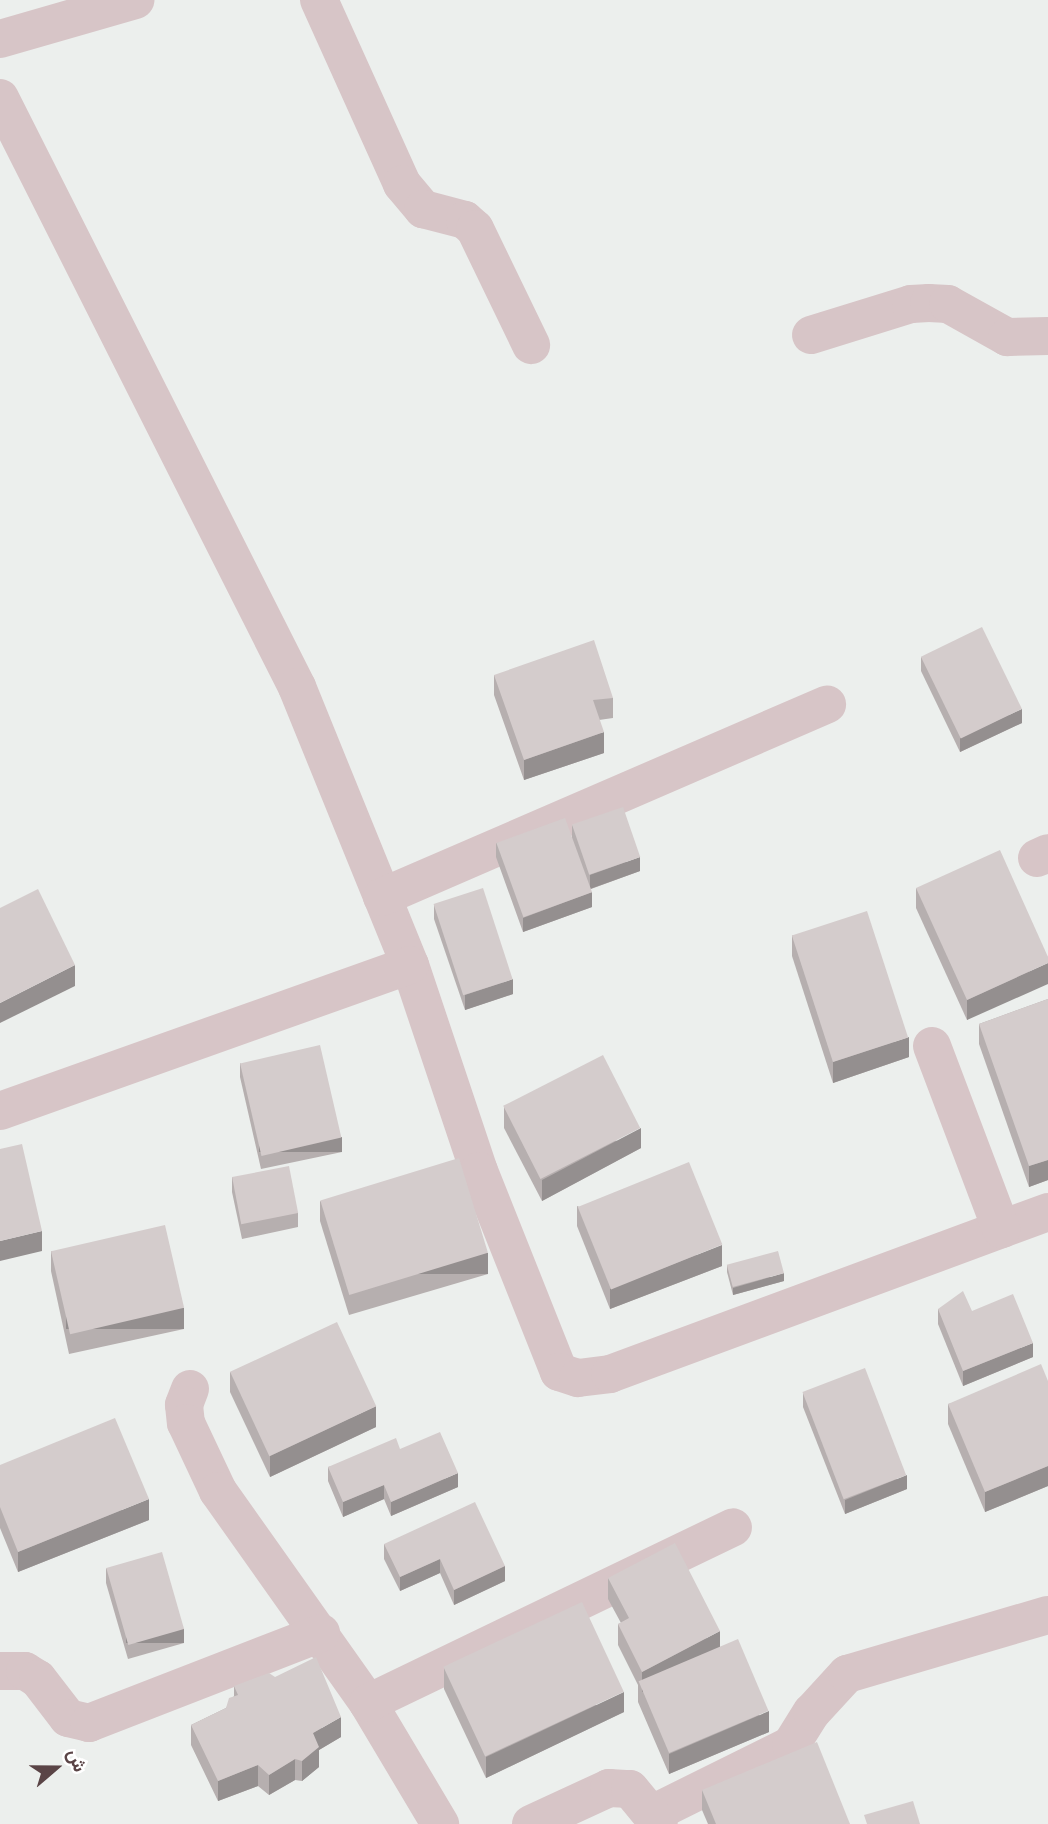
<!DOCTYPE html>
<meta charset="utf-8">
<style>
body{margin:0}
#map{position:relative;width:1048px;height:1824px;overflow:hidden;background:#ecefed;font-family:"Source Sans 3",Vazirmatn,sans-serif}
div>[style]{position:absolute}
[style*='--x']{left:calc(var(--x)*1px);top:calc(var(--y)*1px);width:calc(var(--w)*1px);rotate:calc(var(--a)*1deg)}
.minor>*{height:38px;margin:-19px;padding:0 19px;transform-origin:19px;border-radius:19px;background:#d7c5c7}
.wall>*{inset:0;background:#b6afaf}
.shaded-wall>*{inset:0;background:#948f8f;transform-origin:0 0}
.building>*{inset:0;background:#d4cccc;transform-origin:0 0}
span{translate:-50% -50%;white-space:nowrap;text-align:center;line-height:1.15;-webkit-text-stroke:7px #fff;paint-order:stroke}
.north{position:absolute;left:21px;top:1733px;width:70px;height:70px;-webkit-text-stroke:5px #fff;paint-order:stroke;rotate:70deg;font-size:19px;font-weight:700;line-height:28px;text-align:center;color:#5a4446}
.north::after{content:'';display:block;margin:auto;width:24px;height:32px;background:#5a4446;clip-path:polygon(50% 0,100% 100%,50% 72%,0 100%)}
</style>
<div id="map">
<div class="minor">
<div style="--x:319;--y:0;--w:202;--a:65.7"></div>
<div style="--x:402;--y:184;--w:33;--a:50"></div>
<div style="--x:423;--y:209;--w:43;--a:14.7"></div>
<div style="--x:465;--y:220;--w:13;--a:42"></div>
<div style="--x:475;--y:229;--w:129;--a:64.2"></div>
<div style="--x:0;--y:39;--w:141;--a:-16.1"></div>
<div style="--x:0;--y:98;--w:660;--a:63.24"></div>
<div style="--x:297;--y:687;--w:300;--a:67.9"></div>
<div style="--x:410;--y:965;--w:217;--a:71.5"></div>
<div style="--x:479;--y:1171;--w:216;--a:68.3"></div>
<div style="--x:559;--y:1372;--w:20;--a:18"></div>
<div style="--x:578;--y:1378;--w:32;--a:-7"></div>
<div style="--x:610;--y:1374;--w:467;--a:-20.3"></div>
<div style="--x:811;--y:335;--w:105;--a:-17.2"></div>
<div style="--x:911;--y:304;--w:18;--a:-3"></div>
<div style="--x:929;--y:303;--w:19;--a:3"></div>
<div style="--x:948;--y:304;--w:68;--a:29.2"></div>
<div style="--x:1007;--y:337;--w:41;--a:-1.4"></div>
<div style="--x:1037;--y:858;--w:12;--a:-24"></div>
<div style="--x:382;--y:897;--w:485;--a:-23.4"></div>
<div style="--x:932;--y:1046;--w:196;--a:69.3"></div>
<div style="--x:0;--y:1111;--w:435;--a:-19.6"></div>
<div style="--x:190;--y:1389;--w:17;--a:111"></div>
<div style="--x:184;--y:1405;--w:18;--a:84"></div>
<div style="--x:186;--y:1423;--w:75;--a:64.8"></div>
<div style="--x:218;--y:1491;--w:260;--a:54.7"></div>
<div style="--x:368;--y:1703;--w:141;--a:59.2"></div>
<div style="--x:0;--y:1671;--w:25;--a:0"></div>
<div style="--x:25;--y:1671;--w:15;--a:32"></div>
<div style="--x:38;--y:1679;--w:49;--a:52.4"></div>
<div style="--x:68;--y:1718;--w:22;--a:13"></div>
<div style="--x:89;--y:1723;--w:249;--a:-21.2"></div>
<div style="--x:368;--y:1703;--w:405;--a:-25.7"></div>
<div style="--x:654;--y:1813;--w:153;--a:-26.4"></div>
<div style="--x:791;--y:1745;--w:39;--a:-58"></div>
<div style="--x:812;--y:1712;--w:52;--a:-47.4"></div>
<div style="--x:847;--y:1674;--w:209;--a:-16.4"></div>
<div style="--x:531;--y:1824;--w:86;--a:-24.8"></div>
<div style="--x:609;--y:1788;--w:21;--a:3"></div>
<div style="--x:630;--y:1789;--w:45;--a:50.4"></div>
</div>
<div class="wall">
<div style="clip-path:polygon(921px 657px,1022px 723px,960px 752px,921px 671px)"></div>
<div style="clip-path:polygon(494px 675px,613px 698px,613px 718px,599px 720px,604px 753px,524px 780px,494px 695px)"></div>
<div style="clip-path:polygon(572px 825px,640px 871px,591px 889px,592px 907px,523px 932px,496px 857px,496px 843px,572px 839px)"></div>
<div style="clip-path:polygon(916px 888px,1048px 957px,967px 1020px,916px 908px)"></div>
<div style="clip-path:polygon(434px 904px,513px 994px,465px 1010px,434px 919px)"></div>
<div style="clip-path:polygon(792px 935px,909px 1057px,833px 1083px,792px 956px)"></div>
<div style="clip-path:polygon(1048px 999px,1048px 1180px,1029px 1187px,979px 1044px,979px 1024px)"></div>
<div style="clip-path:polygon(240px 1063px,342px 1152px,261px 1169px,240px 1077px)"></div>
<div style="clip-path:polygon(504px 1107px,641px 1148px,542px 1201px,504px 1128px)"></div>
<div style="clip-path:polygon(232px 1177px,298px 1213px,298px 1227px,242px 1239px,232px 1192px)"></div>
<div style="clip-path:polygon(320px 1201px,488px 1274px,349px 1315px,320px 1221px)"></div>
<div style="clip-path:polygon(577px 1206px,722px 1266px,610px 1309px,577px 1226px)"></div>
<div style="clip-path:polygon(51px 1251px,184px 1329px,69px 1354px,51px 1271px)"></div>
<div style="clip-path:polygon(727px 1265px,784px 1281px,733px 1295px,727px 1272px)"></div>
<div style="clip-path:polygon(938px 1309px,972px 1311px,1033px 1357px,963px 1386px,938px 1324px)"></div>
<div style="clip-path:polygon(230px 1372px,376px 1427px,270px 1477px,230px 1392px)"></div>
<div style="clip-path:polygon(1048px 1381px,1048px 1486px,985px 1512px,948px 1424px,948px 1404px)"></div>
<div style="clip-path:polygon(803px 1393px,907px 1489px,845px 1514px,803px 1407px)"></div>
<div style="clip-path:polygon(400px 1449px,458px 1487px,391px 1516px,384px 1499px,343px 1517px,328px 1481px,328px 1467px)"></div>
<div style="clip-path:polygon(0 1465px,149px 1520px,18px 1572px,0 1528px)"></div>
<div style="clip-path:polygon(384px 1544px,505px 1566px,505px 1581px,454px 1605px,440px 1573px,400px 1591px,384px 1559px)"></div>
<div style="clip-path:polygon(106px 1568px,184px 1643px,128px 1659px,106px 1583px)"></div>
<div style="clip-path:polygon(608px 1578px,720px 1647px,769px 1732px,669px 1774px,638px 1702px,638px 1685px,618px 1645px,618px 1624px,621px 1623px,608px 1599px)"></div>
<div style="clip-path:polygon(444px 1668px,624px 1712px,486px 1778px,444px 1689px)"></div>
<div style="clip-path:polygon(234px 1686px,341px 1737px,319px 1750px,319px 1767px,302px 1781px,295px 1780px,269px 1795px,258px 1786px,218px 1801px,191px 1745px,191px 1725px,226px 1708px,234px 1696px)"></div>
<div style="clip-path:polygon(702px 1790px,850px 1824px,708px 1824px,702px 1810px)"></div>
</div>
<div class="shaded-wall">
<div style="clip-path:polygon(1022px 709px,1022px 723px,960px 752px,960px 738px)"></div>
<div style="clip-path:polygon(604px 732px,604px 753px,524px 780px,524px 760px)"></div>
<div style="clip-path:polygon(640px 857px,640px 871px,590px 889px,590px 875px)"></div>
<div style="clip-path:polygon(592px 892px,592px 907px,523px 932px,523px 918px)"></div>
<div style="clip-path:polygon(1048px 963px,1048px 984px,967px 1020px,967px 1000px)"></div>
<div style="clip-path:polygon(75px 965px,75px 986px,0 1023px,0 1003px)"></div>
<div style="clip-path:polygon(513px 979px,513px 994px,465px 1010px,465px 995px)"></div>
<div style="clip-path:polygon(909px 1037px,909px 1057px,833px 1083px,833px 1062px)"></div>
<div style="clip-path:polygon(641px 1128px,641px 1148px,542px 1201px,542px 1180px)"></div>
<div style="left:342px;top:1137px;width:15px;height:83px;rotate:90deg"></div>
<div style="clip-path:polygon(1048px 1160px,1048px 1180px,1029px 1187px,1029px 1166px)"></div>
<div style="clip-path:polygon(42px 1231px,42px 1251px,0 1261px,0 1241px)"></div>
<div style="clip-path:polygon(722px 1245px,722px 1266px,610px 1309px,610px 1289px)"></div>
<div style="left:488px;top:1253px;width:21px;height:145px;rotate:90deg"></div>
<div style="clip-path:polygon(784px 1273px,784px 1281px,733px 1295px,733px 1288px)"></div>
<div style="left:184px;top:1308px;width:21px;height:118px;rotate:90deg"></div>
<div style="clip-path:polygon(1033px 1343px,1033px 1357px,963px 1386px,963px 1371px)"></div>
<div style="clip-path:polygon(376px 1406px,376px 1427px,270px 1477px,270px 1456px)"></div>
<div style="clip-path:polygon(1048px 1466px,1048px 1486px,985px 1512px,985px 1492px)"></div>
<div style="clip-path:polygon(458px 1473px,458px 1487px,391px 1516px,391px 1502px)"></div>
<div style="clip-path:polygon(907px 1475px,907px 1489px,845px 1514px,845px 1500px)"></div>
<div style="clip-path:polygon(384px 1485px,384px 1499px,343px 1517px,343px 1502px)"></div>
<div style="clip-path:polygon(149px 1499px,149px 1520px,18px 1572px,18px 1552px)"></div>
<div style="clip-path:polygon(440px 1559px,440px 1573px,400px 1591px,400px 1577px)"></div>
<div style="clip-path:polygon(505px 1566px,505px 1581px,454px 1605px,454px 1590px)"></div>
<div style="left:184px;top:1629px;width:14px;height:58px;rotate:90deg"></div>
<div style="clip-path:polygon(720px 1631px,720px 1651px,642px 1692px,642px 1672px)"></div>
<div style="clip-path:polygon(624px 1692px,624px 1712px,486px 1778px,486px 1757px)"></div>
<div style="clip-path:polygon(769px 1711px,769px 1732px,669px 1774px,669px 1754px)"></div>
<div style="clip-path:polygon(341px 1717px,341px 1737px,319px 1750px,319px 1767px,302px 1781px,302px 1761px,313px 1733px)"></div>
<div style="clip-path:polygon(295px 1759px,295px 1780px,269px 1795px,269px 1775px)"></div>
<div style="clip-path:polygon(258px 1765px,258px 1786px,218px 1801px,218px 1781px)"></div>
</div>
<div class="building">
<div style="left:982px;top:627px;width:91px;height:68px;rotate:64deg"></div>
<div style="clip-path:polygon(594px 640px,613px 698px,593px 700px,604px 732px,524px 760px,494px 675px)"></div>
<div style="left:623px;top:807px;width:53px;height:54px;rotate:71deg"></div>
<div style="left:565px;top:818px;width:79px;height:73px;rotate:70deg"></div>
<div style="clip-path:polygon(1000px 850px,1048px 957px,1048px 963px,967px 1000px,916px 888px)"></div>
<div style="left:483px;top:888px;width:96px;height:52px;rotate:72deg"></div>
<div style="clip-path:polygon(38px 889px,75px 965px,0 1003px,0 908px)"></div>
<div style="left:867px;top:911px;width:133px;height:79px;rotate:72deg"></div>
<div style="clip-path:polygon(1048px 999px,1048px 1160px,1029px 1166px,979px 1024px)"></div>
<div style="left:320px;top:1045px;width:95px;height:82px;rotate:77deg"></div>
<div style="left:603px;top:1055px;width:82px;height:112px;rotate:63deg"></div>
<div style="clip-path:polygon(22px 1144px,42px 1231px,0 1241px,0 1149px)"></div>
<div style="left:459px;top:1158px;width:99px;height:145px;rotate:73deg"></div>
<div style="left:689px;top:1162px;width:89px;height:120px;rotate:68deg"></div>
<div style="left:289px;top:1166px;width:48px;height:58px;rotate:79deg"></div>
<div style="left:165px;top:1225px;width:85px;height:117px;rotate:77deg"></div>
<div style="left:778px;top:1251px;width:23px;height:53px;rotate:75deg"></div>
<div style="clip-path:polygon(963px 1291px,972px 1311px,1013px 1294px,1033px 1343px,963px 1371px,938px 1309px)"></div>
<div style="left:337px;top:1322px;width:93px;height:118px;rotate:65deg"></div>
<div style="clip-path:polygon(1041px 1364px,1048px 1381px,1048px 1466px,985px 1492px,948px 1404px)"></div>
<div style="left:865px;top:1368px;width:115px;height:67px;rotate:69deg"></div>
<div style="clip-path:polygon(115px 1418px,149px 1499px,18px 1552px,0 1507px,0 1465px)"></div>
<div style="clip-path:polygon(440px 1432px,458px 1473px,391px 1502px,384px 1485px,343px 1502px,328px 1467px,396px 1438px,400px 1449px)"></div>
<div style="clip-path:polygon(475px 1502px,505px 1566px,454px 1590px,440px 1559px,400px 1577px,384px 1544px)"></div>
<div style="clip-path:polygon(675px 1543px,720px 1631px,642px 1672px,618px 1624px,629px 1618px,608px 1578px)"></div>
<div style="left:162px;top:1552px;width:80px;height:58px;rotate:74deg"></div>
<div style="left:582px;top:1602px;width:99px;height:153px;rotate:65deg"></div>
<div style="left:738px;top:1639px;width:78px;height:108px;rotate:67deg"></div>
<div style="clip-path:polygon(316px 1657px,341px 1717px,313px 1733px,319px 1747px,302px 1761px,295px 1759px,269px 1775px,258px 1765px,218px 1781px,191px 1725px,226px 1708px,229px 1698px,238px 1695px,234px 1686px,269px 1673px,275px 1677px)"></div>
<div style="clip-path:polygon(817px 1742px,850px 1824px,716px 1824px,702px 1790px)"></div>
<div style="clip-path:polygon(913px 1801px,920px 1824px,867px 1824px,864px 1815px)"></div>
</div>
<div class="north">ش</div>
</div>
